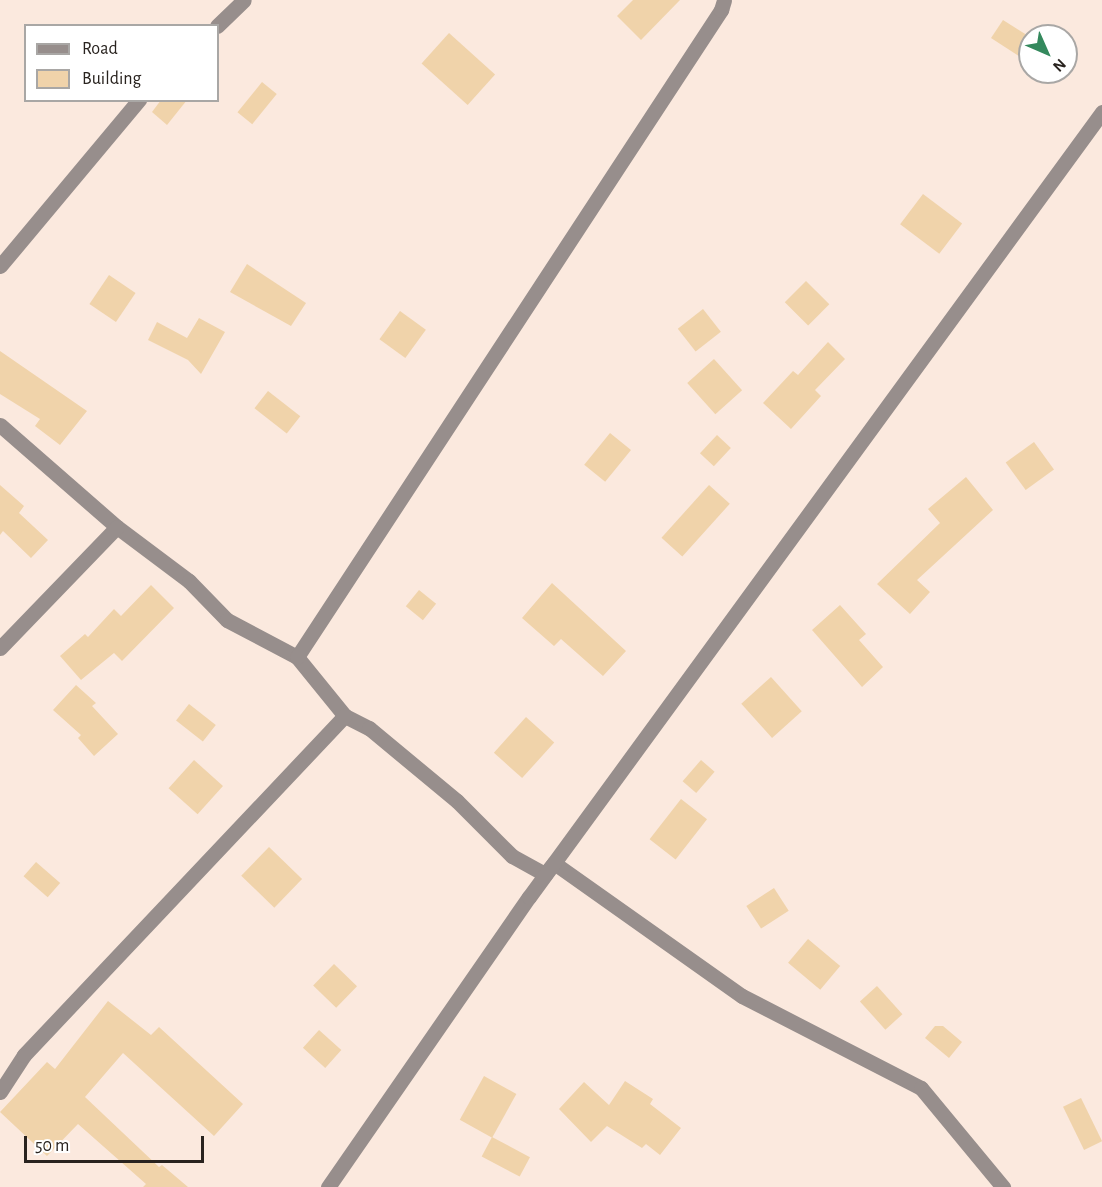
<!DOCTYPE html>
<style>
body{margin:0}
#map{position:relative;width:1102px;height:1187px;overflow:hidden;background:#fbe9de;font-family:"Alegreya Sans",sans-serif}
div>[style]{position:absolute}
[style*='--x']{left:calc(var(--x)*1px);top:calc(var(--y)*1px);width:calc(var(--w)*1px);rotate:calc(var(--a)*1deg)}
.building>*{inset:0;background:#f0d3aa;transform-origin:0 0}
.street>*{height:15px;margin:-7.5px;padding:0 7.5px;transform-origin:7.5px;border-radius:7.5px;background:#978e8c}
span{translate:-50% -50%;white-space:nowrap;text-align:center;line-height:1.15;-webkit-text-stroke:6px #fff;paint-order:stroke}
.legend{position:absolute;left:24px;top:24px;width:195px;height:78px;box-sizing:border-box;background:#fff;border:2px solid #a9a7a5;margin:0;padding:8px 10px;list-style:none;font-size:18px;color:#29231f}
.legend li{display:flex;align-items:center;gap:12px;height:30px}
.legend b{width:30px;border:2px solid #a9a7a5}
.north{position:absolute;left:1018px;top:24px;width:60px;height:60px;box-sizing:border-box;background:#fff;border:2px solid #a9a7a5;border-radius:50%;rotate:135deg;font-size:16px;font-weight:700;line-height:24px;text-align:center;color:#29231f}
.north::after{content:'';display:block;margin:auto;width:21px;height:27px;background:#34895d;clip-path:polygon(50% 0,100% 100%,50% 72%,0 100%)}
.scale{position:absolute;left:24px;top:1136px;width:180px;height:27px;box-sizing:border-box;border:3px solid #29231f;border-top:0;padding-left:8px;font-size:18px;line-height:21px;white-space:nowrap;color:#29231f;-webkit-text-stroke:4px #fff;paint-order:stroke}
</style>
<div id="map">
<div class="building">
<div style="clip-path:polygon(633px 0,680px 0,641px 40px,617px 16px)"></div>
<div style="clip-path:polygon(1003px 20px,1030px 37px,1030px 46px,1022px 58px,991px 38px)"></div>
<div style="left:449px;top:33px;width:62px;height:41px;rotate:42deg"></div>
<div style="left:262px;top:82px;width:19px;height:39px;rotate:39deg"></div>
<div style="clip-path:polygon(161px 100px,187px 100px,167px 125px,152px 112px)"></div>
<div style="left:923px;top:194px;width:49px;height:38px;rotate:37deg"></div>
<div style="clip-path:polygon(247px 264px,306px 303px,291px 326px,230px 292px)"></div>
<div style="left:109px;top:275px;width:32px;height:35px;rotate:34deg"></div>
<div style="left:806px;top:281px;width:33px;height:30px;rotate:45deg"></div>
<div style="left:703px;top:309px;width:29px;height:32px;rotate:52deg"></div>
<div style="left:400px;top:311px;width:32px;height:35px;rotate:36deg"></div>
<div style="clip-path:polygon(199px 318px,225px 332px,201px 374px,188px 360px,148px 340px,157px 322px,187px 338px)"></div>
<div style="clip-path:polygon(828px 342px,845px 359px,815px 390px,821px 396px,791px 429px,763px 403px,793px 371px,798px 375px)"></div>
<div style="clip-path:polygon(0 351px,87px 411px,60px 445px,35px 426px,40px 419px,0 394px)"></div>
<div style="left:714px;top:359px;width:42px;height:36px;rotate:48deg"></div>
<div style="left:268px;top:391px;width:41px;height:22px;rotate:38deg"></div>
<div style="left:610px;top:433px;width:27px;height:41px;rotate:39deg"></div>
<div style="left:717px;top:435px;width:19px;height:25px;rotate:43deg"></div>
<div style="left:1034px;top:442px;width:34px;height:35px;rotate:54deg"></div>
<div style="clip-path:polygon(966px 477px,993px 510px,917px 580px,930px 592px,910px 614px,877px 584px,940px 523px,928px 509px)"></div>
<div style="clip-path:polygon(0 485px,24px 506px,19px 513px,48px 540px,31px 558px,3px 531px,0 535px)"></div>
<div style="left:709px;top:485px;width:28px;height:71px;rotate:42deg"></div>
<div style="clip-path:polygon(552px 583px,626px 651px,603px 676px,561px 639px,554px 646px,522px 618px)"></div>
<div style="clip-path:polygon(151px 585px,174px 608px,122px 661px,114px 653px,81px 680px,60px 656px,85px 634px,88px 637px,114px 609px,121px 616px)"></div>
<div style="left:419px;top:590px;width:22px;height:21px;rotate:39deg"></div>
<div style="clip-path:polygon(840px 605px,866px 634px,859px 640px,883px 667px,862px 687px,812px 630px)"></div>
<div style="left:771px;top:677px;width:46px;height:40px;rotate:48deg"></div>
<div style="clip-path:polygon(76px 685px,96px 703px,92px 706px,118px 734px,94px 756px,78px 738px,81px 735px,53px 710px)"></div>
<div style="left:189px;top:704px;width:34px;height:21px;rotate:38deg"></div>
<div style="left:526px;top:717px;width:38px;height:48px;rotate:42deg"></div>
<div style="left:194px;top:760px;width:39px;height:38px;rotate:42deg"></div>
<div style="left:701px;top:760px;width:18px;height:28px;rotate:41deg"></div>
<div style="left:681px;top:799px;width:33px;height:51px;rotate:38deg"></div>
<div style="left:269px;top:847px;width:46px;height:40px;rotate:44deg"></div>
<div style="left:36px;top:862px;width:32px;height:19px;rotate:41deg"></div>
<div style="left:774px;top:888px;width:27px;height:33px;rotate:57deg"></div>
<div style="left:808px;top:939px;width:42px;height:31px;rotate:40deg"></div>
<div style="left:334px;top:964px;width:32px;height:30px;rotate:44deg"></div>
<div style="left:877px;top:986px;width:38px;height:23px;rotate:48deg"></div>
<div style="clip-path:polygon(108px 1001px,151px 1035px,159px 1027px,243px 1104px,214px 1136px,123px 1053px,85px 1097px,159px 1167px,162px 1165px,188px 1187px,143px 1187px,146px 1184px,78px 1124px,47px 1156px,0 1112px,47px 1062px,55px 1069px)"></div>
<div style="clip-path:polygon(935px 1026px,943px 1026px,962px 1042px,949px 1058px,925px 1038px)"></div>
<div style="left:319px;top:1030px;width:30px;height:24px;rotate:42deg"></div>
<div style="left:484px;top:1076px;width:37px;height:50px;rotate:29deg"></div>
<div style="clip-path:polygon(625px 1081px,653px 1099px,650px 1104px,681px 1128px,660px 1155px,646px 1144px,642px 1148px,607px 1126px,591px 1142px,559px 1109px,584px 1082px,609px 1105px)"></div>
<div style="left:1081px;top:1098px;width:48px;height:20px;rotate:64deg"></div>
<div style="left:492px;top:1137px;width:43px;height:22px;rotate:28deg"></div>
</div>
<div class="street">
<div style="--x:217;--y:26;--w:37;--a:-44"></div>
<div style="--x:0;--y:266;--w:217;--a:-50.1"></div>
<div style="--x:0;--y:425;--w:155;--a:41.1"></div>
<div style="--x:117;--y:527;--w:90;--a:36.9"></div>
<div style="--x:189;--y:581;--w:54;--a:45.7"></div>
<div style="--x:227;--y:620;--w:79;--a:27.9"></div>
<div style="--x:297;--y:657;--w:76;--a:50.9"></div>
<div style="--x:345;--y:716;--w:27;--a:27"></div>
<div style="--x:369;--y:728;--w:114;--a:39.7"></div>
<div style="--x:457;--y:801;--w:78;--a:45"></div>
<div style="--x:512;--y:856;--w:38;--a:29"></div>
<div style="--x:545;--y:874;--w:14;--a:-51"></div>
<div style="--x:554;--y:863;--w:230;--a:35.3"></div>
<div style="--x:742;--y:996;--w:201;--a:27.2"></div>
<div style="--x:921;--y:1088;--w:129;--a:50.4"></div>
<div style="--x:0;--y:648;--w:168;--a:-46"></div>
<div style="--x:297;--y:657;--w:774;--a:-56.76"></div>
<div style="--x:721;--y:10;--w:10;--a:-73"></div>
<div style="--x:0;--y:1092;--w:44;--a:-57"></div>
<div style="--x:24;--y:1055;--w:467;--a:-46.6"></div>
<div style="--x:328;--y:1187;--w:353;--a:-55.3"></div>
<div style="--x:529;--y:897;--w:972;--a:-53.87"></div>
</div>
<ul class="legend">
<li><b style="height:8px;background:#978e8c"></b>Road</li>
<li><b style="height:16px;background:#f0d3aa"></b>Building</li>
</ul>
<div class="north">N</div>
<div class="scale">50 m</div>
</div>
